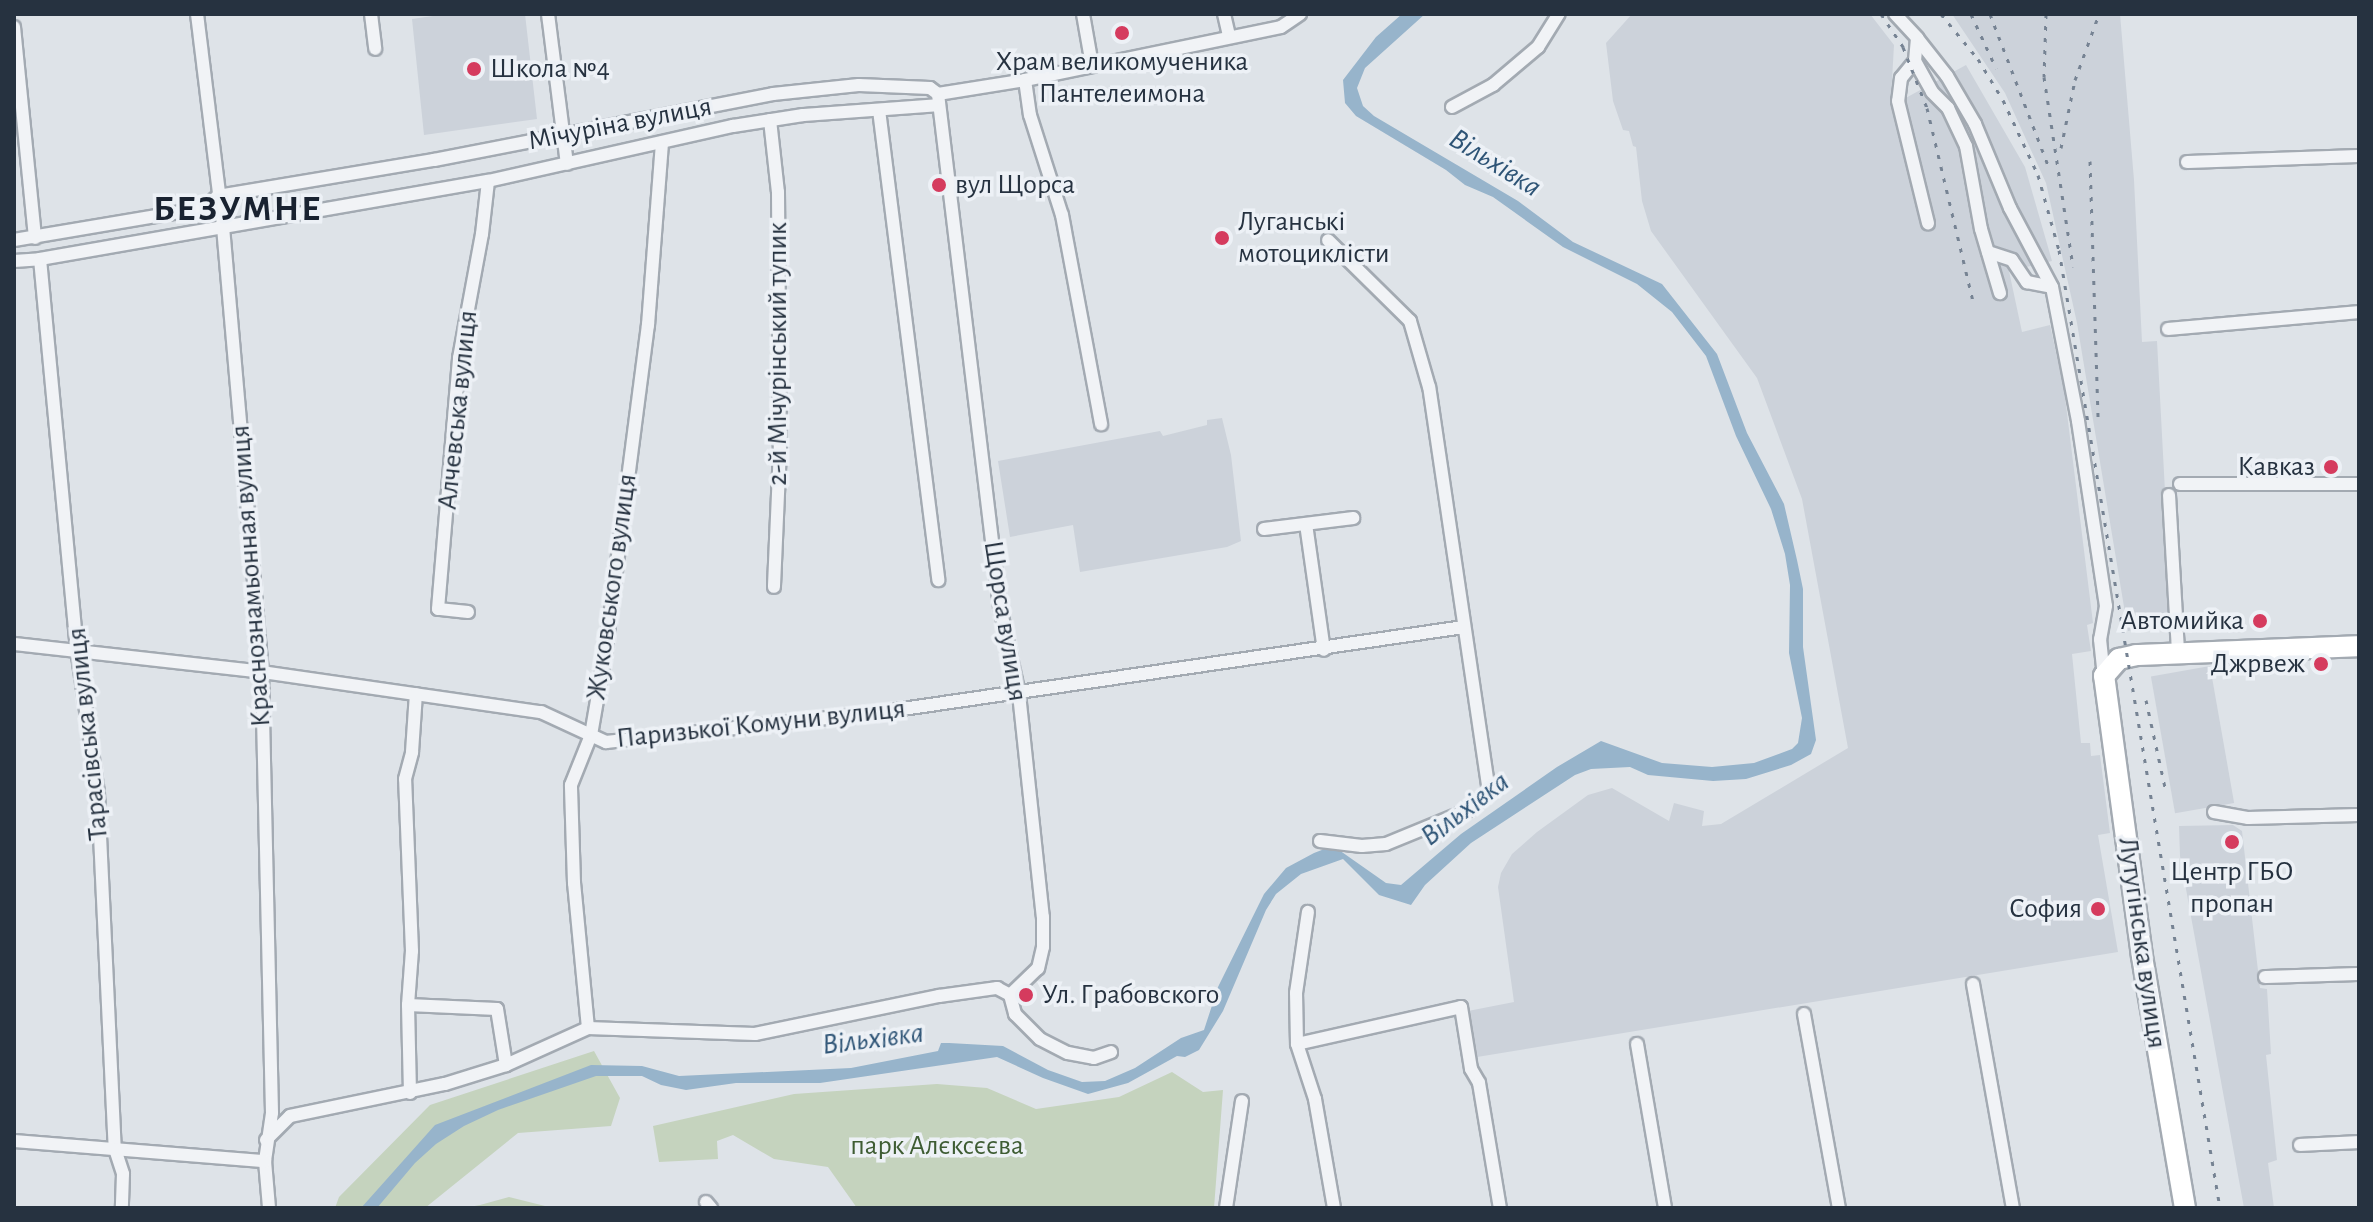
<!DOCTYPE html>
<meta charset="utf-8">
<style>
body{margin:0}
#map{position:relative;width:2373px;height:1222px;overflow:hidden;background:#dee3e8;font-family:"Alegreya Sans",sans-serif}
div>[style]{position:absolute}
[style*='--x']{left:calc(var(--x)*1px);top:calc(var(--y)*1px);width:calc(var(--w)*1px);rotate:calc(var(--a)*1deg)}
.built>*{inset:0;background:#ccd2da;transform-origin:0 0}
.green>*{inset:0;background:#c5d3be}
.water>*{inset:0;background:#97b4cb}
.roads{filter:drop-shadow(2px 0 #a3aab2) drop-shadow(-2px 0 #a3aab2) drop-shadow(0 2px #a3aab2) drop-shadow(0 -2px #a3aab2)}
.street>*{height:12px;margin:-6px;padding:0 6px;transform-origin:6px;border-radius:6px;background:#f1f3f6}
.primary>*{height:20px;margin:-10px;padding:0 10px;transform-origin:10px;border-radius:10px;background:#fff}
.rail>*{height:3px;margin-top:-1.5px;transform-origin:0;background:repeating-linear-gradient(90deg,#768393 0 4px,transparent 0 12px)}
.dots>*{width:22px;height:22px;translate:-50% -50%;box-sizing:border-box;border:4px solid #edf1f6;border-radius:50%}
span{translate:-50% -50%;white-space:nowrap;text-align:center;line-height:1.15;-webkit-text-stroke:7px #edf1f6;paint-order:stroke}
.poi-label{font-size:28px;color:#263240}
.left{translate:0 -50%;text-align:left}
.right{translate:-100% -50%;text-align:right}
.street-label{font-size:28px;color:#263240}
.park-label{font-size:28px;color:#3e5c33}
.water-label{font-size:30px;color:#2e5476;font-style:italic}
.district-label{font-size:36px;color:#192230;font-weight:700;letter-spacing:2px}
.frame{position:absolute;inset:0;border:16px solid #263240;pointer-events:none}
</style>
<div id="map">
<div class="built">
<div style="clip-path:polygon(447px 14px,525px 14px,537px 119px,424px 135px,412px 19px)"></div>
<div style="clip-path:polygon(1632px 14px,1870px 14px,1894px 45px,1891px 98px,1902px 100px,1966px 65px,2025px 167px,2052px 261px,2009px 271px,2022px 332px,2050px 325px,2064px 389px,2093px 623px,2087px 625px,2091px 651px,2072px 654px,2081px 743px,2090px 743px,2091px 756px,2100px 755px,2110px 833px,2098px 835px,2118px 952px,1477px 1057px,1468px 1011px,1514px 1002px,1498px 887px,1501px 873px,1512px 854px,1537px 832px,1588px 795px,1612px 788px,1669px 821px,1674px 803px,1704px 811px,1702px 826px,1721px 824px,1848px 748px,1802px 499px,1757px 378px,1651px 231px,1642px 201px,1636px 147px,1633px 146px,1629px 131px,1623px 130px,1613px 101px,1606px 43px)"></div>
<div style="clip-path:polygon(1952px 14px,2120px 14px,2134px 180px,2142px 342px,2157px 341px,2172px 623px,2128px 631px,2077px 323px,2046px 183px,2005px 93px)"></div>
<div style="clip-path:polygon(1222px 418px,1231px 455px,1241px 541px,1227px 547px,1080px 572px,1073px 525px,1010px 537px,998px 461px,1160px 431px,1163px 436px,1207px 425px,1207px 420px)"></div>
<div style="left:2210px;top:666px;width:139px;height:60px;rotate:80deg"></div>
<div style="clip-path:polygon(2233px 825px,2242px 831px,2260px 988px,2267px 989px,2271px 1054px,2266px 1055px,2277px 1160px,2268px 1163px,2274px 1208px,2244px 1208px,2180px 856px,2179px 826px)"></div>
</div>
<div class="green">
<div style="clip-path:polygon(594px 1051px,620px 1098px,611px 1126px,518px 1133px,425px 1208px,335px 1208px,339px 1197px,430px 1105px)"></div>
<div style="clip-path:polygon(1172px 1072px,1203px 1092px,1223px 1090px,1214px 1208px,857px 1208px,828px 1167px,774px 1159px,733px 1135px,717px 1141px,718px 1159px,659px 1162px,653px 1126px,794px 1094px,937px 1084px,987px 1088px,1036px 1109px,1119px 1097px)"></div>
<div style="clip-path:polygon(509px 1197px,553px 1208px,464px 1208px,480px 1205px)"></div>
</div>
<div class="water">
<div style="clip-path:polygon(1402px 14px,1425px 14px,1365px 68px,1357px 88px,1363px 106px,1374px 116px,1518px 201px,1573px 242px,1662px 284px,1717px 354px,1747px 433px,1784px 504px,1797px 560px,1803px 589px,1803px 647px,1816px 740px,1811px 754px,1791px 765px,1746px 779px,1713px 781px,1648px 775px,1630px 767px,1591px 769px,1575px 775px,1471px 843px,1425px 885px,1411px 905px,1379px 895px,1343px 859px,1301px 874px,1276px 894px,1266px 910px,1223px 1011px,1199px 1050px,1185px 1057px,1177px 1056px,1128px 1083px,1088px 1094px,1043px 1078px,997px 1057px,820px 1083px,736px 1083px,686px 1090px,661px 1085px,642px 1076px,596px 1076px,498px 1110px,464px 1126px,436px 1144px,415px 1163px,377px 1208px,361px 1208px,435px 1125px,591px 1065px,642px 1066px,679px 1076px,851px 1068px,938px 1051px,941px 1043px,949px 1043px,1003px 1046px,1048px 1070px,1082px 1082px,1105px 1081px,1135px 1068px,1181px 1038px,1204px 1030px,1218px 987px,1264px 894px,1286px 868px,1314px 853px,1327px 848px,1339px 850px,1386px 883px,1401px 885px,1461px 834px,1557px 767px,1601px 741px,1662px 763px,1712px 767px,1754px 763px,1792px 749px,1798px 743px,1802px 718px,1789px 653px,1790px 585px,1785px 554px,1771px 509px,1736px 436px,1706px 356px,1672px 312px,1637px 284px,1563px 247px,1493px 197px,1465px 185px,1446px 170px,1356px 116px,1345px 103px,1343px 80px,1376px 37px)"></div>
</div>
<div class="roads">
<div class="street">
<div style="--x:197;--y:14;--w:215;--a:83"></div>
<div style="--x:223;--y:227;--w:447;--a:85"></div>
<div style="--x:262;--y:672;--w:441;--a:88.7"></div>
<div style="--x:272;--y:1113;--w:49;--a:98.3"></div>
<div style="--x:265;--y:1161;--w:47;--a:85.1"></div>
<div style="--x:371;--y:14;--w:35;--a:83"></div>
<div style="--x:548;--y:14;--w:151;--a:82.8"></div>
<div style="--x:1083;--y:14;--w:52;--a:80"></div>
<div style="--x:1224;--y:14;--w:22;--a:77"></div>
<div style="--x:1895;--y:14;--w:33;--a:47"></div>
<div style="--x:1917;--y:38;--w:23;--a:95"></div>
<div style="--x:1915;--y:61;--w:22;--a:129"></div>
<div style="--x:1901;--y:78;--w:23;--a:97"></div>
<div style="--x:1898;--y:101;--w:126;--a:76.2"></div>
<div style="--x:14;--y:27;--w:212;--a:84.3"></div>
<div style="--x:1917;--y:38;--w:48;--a:51.7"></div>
<div style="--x:1947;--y:76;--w:56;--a:59.7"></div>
<div style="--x:1975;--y:124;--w:91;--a:67.4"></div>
<div style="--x:2010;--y:208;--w:89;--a:62"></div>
<div style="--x:2052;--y:287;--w:136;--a:79"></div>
<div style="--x:2078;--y:421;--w:187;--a:81.4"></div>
<div style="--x:2106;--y:606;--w:34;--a:100"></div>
<div style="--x:2100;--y:639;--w:37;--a:84"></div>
<div style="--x:1915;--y:61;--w:35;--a:61"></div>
<div style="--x:1932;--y:92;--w:23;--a:45"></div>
<div style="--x:1948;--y:108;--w:42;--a:64.7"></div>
<div style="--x:1966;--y:146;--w:84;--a:79.8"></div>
<div style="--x:1981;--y:229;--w:67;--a:73.5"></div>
<div style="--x:1025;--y:80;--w:35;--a:82"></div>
<div style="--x:1030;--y:115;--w:105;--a:72.3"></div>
<div style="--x:1062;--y:215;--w:213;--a:79.4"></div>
<div style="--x:938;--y:94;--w:517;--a:83.11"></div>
<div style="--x:1000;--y:607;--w:89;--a:77.7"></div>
<div style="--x:1019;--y:694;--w:224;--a:83.9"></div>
<div style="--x:1043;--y:917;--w:30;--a:90"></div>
<div style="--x:1043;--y:947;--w:22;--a:103"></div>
<div style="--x:1038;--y:968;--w:39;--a:136"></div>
<div style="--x:1010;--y:995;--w:20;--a:75"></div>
<div style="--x:1015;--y:1014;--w:35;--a:45"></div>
<div style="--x:1040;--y:1039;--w:31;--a:27"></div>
<div style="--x:1068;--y:1053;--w:26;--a:11"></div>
<div style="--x:1094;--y:1058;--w:18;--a:-19"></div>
<div style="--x:1452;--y:107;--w:47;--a:-28.2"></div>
<div style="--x:1493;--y:85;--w:59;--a:-40.2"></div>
<div style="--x:1538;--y:47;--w:39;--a:-58"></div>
<div style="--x:879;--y:110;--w:474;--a:82.8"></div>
<div style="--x:770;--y:120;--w:72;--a:83.7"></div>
<div style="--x:778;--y:192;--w:256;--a:89.6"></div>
<div style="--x:780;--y:448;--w:139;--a:92.5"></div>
<div style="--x:2187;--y:162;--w:172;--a:-2"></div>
<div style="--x:14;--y:240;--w:193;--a:-9.6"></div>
<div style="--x:204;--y:208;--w:18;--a:-41"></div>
<div style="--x:218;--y:196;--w:219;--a:-9.5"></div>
<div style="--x:434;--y:160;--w:345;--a:-11"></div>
<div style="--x:773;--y:94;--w:86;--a:-6"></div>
<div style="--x:859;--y:85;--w:71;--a:2.4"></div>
<div style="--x:930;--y:88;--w:10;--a:37"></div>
<div style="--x:938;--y:94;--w:88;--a:-9.1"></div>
<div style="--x:1025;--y:80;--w:261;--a:-11.7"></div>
<div style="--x:1281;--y:27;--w:23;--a:-34"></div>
<div style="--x:1988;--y:252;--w:25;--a:18"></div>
<div style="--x:2012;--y:260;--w:27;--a:56"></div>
<div style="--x:2027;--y:282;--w:25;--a:11"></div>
<div style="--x:40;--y:259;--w:392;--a:84.6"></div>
<div style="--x:77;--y:649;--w:146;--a:81.7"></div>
<div style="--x:98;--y:793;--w:356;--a:87.3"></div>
<div style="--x:115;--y:1149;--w:26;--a:72"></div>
<div style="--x:123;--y:1174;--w:34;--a:92"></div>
<div style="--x:14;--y:261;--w:26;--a:-4"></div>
<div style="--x:40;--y:259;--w:455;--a:-9.9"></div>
<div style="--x:488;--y:181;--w:251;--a:-12.7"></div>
<div style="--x:733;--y:126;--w:71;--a:-8.9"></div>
<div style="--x:803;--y:115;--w:135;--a:-4.2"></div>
<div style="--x:2168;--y:329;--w:192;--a:-5.1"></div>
<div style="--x:2180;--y:484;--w:179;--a:0"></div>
<div style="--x:2169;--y:495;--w:157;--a:86.7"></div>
<div style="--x:1306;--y:524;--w:127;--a:81.9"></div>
<div style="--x:1264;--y:529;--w:90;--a:-7"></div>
<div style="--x:468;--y:612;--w:30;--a:-174"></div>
<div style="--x:438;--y:609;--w:252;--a:-85.2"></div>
<div style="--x:459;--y:358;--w:126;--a:-79.5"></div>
<div style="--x:482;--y:234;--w:53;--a:-83.5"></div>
<div style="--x:14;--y:644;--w:250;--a:6.4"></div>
<div style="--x:262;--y:672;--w:282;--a:8.2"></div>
<div style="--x:541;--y:712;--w:72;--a:24.8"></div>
<div style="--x:606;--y:742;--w:271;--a:-6.2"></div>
<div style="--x:875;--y:713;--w:595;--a:-8.31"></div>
<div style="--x:2214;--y:812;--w:35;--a:10"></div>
<div style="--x:2248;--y:818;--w:111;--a:-1.5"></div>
<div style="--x:1320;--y:841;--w:42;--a:6.8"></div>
<div style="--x:1362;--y:846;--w:24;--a:-5"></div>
<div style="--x:1386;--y:844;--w:90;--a:-22.3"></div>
<div style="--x:1469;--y:810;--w:27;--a:-42"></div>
<div style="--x:1489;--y:792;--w:409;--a:-98.4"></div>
<div style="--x:1429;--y:387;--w:69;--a:-106.1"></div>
<div style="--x:1410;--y:321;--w:115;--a:-135.4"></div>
<div style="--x:2265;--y:977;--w:94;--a:-1.8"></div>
<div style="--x:1973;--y:984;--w:228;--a:79.9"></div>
<div style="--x:408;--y:1005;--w:89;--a:2.6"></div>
<div style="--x:497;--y:1009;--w:57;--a:80.9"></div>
<div style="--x:1804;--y:1014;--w:197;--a:79.8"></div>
<div style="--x:588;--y:1028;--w:146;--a:-95.5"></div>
<div style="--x:574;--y:883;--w:98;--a:-91.8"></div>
<div style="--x:571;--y:785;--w:54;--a:-68.2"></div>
<div style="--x:591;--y:735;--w:88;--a:-80.2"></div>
<div style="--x:606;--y:648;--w:326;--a:-82.6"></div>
<div style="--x:648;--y:325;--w:183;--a:-85.6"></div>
<div style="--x:1297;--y:1044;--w:51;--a:-91.1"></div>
<div style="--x:1296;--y:993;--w:82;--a:-81.6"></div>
<div style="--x:1637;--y:1044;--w:166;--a:80.3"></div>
<div style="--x:410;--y:1093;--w:88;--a:-91.3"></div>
<div style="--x:408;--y:1005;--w:54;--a:-85.8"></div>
<div style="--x:412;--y:951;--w:172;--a:-92.3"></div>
<div style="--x:405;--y:779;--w:28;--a:-75"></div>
<div style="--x:412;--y:752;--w:58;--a:-86.1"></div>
<div style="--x:266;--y:1140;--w:34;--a:-45"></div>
<div style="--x:290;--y:1116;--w:158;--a:-11.7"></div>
<div style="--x:445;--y:1084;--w:64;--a:-17.3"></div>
<div style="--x:506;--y:1065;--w:90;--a:-24.3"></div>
<div style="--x:588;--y:1028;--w:167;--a:2.1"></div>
<div style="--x:755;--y:1034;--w:188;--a:-11.7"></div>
<div style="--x:939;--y:996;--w:59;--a:-7.9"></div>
<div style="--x:997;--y:988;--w:15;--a:28"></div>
<div style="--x:14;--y:1141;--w:252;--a:4.6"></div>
<div style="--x:2300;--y:1145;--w:59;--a:-2.9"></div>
<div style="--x:706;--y:1202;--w:8;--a:50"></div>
<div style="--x:1226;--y:1208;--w:108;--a:-81.5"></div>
<div style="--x:1334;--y:1208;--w:111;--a:-99.9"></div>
<div style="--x:1315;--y:1099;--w:58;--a:-108.1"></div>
<div style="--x:1297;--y:1044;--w:168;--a:-12.7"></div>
<div style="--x:1461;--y:1007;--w:63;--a:80.8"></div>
<div style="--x:1471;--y:1069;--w:16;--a:60"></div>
<div style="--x:1479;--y:1083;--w:127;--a:80.5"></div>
</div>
<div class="primary">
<div style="--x:2185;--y:1208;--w:256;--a:-99.7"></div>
<div style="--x:2142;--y:956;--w:283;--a:-97.7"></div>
<div style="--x:2104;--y:676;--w:23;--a:-49"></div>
<div style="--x:2119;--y:659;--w:17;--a:-13"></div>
<div style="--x:2136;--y:655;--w:223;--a:-2.3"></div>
</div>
</div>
<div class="rail">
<div style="--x:1881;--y:14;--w:40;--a:56"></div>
<div style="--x:1903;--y:47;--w:66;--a:68.5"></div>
<div style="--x:1927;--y:108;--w:203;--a:76.6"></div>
<div style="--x:1941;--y:14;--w:58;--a:50.6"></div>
<div style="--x:1978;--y:59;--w:48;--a:58.6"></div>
<div style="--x:2003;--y:100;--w:83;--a:65"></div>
<div style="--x:2038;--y:175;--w:78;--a:74.4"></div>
<div style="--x:2059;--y:250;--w:971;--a:80.46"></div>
<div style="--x:1971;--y:14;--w:60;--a:65.2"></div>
<div style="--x:1990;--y:14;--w:162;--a:69"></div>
<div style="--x:2046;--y:14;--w:63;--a:91.8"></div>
<div style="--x:2044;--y:77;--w:192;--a:81.3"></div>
<div style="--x:2061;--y:148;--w:69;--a:-78.4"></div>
<div style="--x:2075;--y:80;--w:70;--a:-70"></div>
<div style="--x:2090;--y:161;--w:260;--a:88.2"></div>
<div style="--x:2146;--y:700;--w:89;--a:77.7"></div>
</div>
<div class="dots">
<div style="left:1122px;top:33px;background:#d53b5e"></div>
<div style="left:474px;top:69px;background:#d53b5e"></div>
<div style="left:939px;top:185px;background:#d53b5e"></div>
<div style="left:1222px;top:238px;background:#d53b5e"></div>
<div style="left:2331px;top:467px;background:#d53b5e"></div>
<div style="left:2260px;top:621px;background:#d53b5e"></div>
<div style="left:2321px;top:664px;background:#d53b5e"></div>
<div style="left:2232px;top:842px;background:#d53b5e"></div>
<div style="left:2098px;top:909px;background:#d53b5e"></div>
<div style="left:1026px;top:995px;background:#d53b5e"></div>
</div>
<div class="poi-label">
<span style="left:1122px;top:78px">Храм великомученика<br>Пантелеимона</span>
<span class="left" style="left:490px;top:69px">Школа №4</span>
<span class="left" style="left:955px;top:185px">вул Щорса</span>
<span class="left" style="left:1238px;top:238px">Луганські<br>мотоциклісти</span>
<span class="right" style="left:2315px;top:467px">Кавказ</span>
<span class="right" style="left:2244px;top:621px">Автомийка</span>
<span class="right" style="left:2305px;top:664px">Джрвеж</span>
<span style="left:2232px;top:888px">Центр ГБО<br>пропан</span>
<span class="right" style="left:2082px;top:909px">София</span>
<span class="left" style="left:1042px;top:995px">Ул. Грабовского</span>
</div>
<div class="street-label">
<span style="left:620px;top:124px;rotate:-11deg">Мічуріна вулиця</span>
<span style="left:778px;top:354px;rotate:-90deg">2-й Мічурінський тупик</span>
<span style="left:458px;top:410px;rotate:-84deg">Алчевська вулиця</span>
<span style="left:251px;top:576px;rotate:-94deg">Краснознамьонная вулиця</span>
<span style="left:612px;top:587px;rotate:-82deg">Жуковського вулиця</span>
<span style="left:1005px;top:621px;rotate:81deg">Щорса вулиця</span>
<span style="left:761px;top:724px;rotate:-6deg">Паризької Комуни вулиця</span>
<span style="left:88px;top:734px;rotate:-96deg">Тарасівська вулиця</span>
<span style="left:2142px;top:943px;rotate:82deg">Лутугінська вулиця</span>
</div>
<div class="park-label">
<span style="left:937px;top:1146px">парк Алєксєєва</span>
</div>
<div class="water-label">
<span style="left:1495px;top:163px;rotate:32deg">Вільхівка</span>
<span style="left:1465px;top:809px;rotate:-37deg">Вільхівка</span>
<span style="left:873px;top:1039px;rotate:-7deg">Вільхівка</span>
</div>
<div class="district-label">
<span style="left:238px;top:210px">БЕЗУМНЕ</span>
</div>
<div class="frame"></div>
</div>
